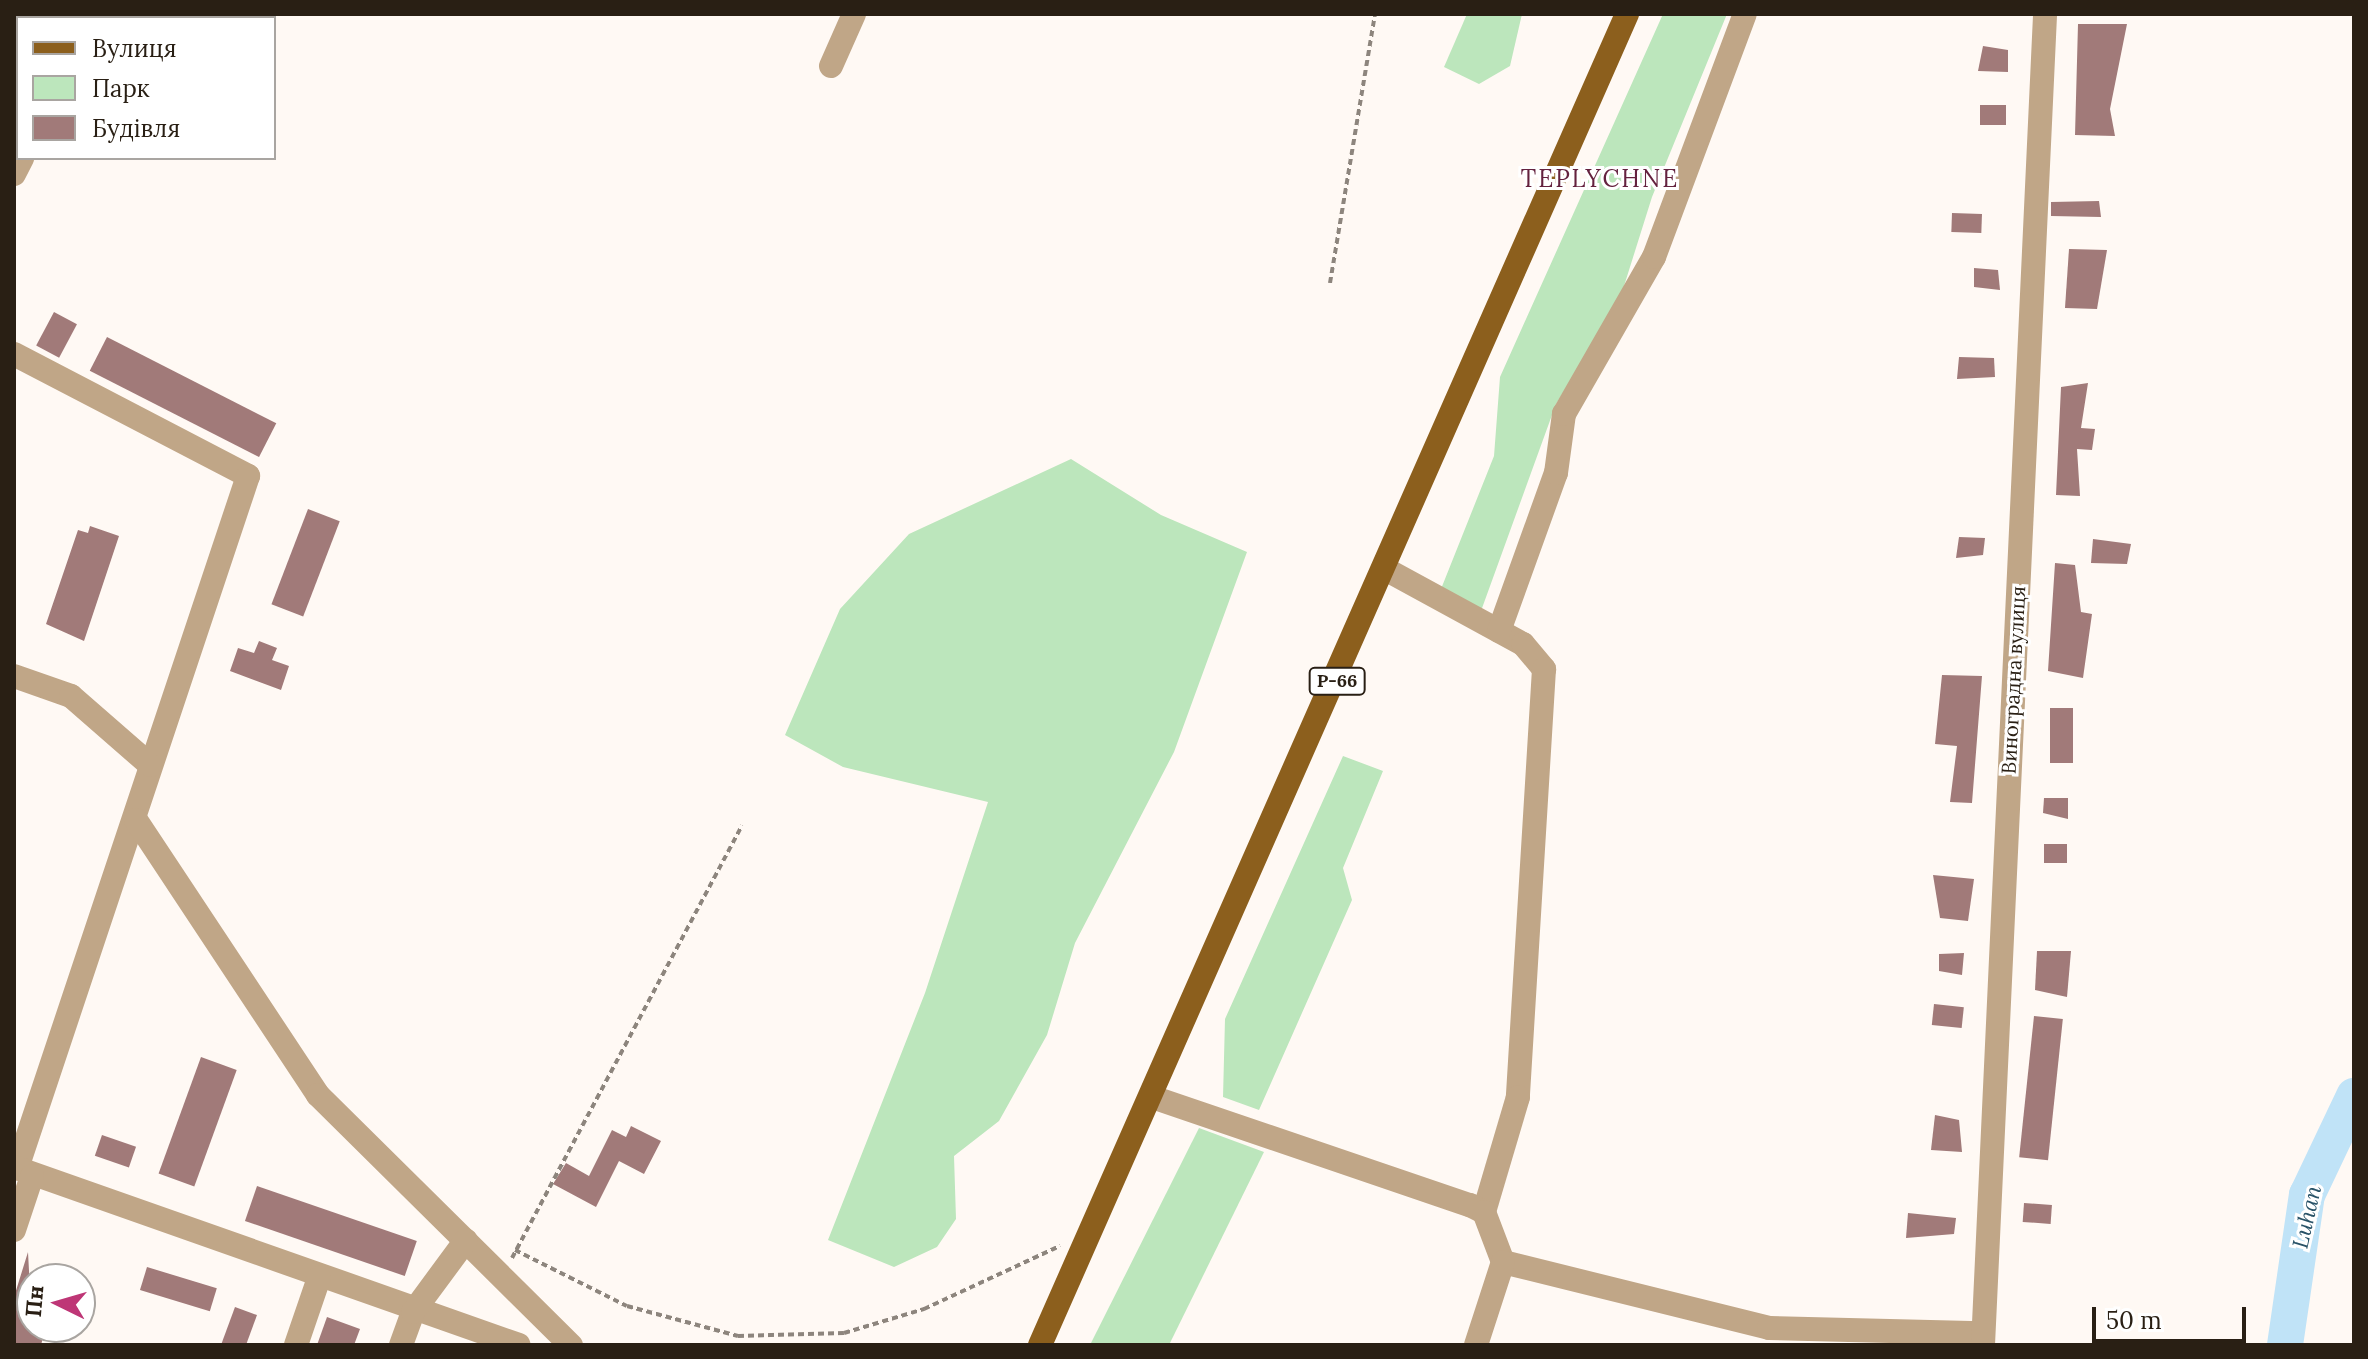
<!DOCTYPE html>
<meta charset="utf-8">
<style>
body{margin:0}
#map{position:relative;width:2368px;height:1359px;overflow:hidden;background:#fff9f4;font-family:Lora,serif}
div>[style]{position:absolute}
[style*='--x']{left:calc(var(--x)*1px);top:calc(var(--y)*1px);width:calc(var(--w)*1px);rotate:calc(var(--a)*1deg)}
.green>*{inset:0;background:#bce6bc}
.river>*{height:36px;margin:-18px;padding:0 18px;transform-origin:18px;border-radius:18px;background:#c0e3f7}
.building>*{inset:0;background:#a17a79;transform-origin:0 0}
.path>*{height:4px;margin-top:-2px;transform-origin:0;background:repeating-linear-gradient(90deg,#8d857d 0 6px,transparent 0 10px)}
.minor>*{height:24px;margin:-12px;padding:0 12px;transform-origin:12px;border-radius:12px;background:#c0a687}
.major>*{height:24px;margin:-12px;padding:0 12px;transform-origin:12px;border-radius:12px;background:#8c5f1d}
span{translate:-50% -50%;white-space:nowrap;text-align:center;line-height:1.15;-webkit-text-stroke:6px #fff;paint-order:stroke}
.shield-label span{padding:2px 6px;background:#fff;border:2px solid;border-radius:6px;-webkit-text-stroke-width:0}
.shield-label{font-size:18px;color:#291f14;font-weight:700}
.street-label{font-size:20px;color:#291f14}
.water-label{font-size:22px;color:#285267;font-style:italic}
.quarter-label{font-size:24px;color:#64223f;letter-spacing:2px}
.frame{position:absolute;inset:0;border:16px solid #291f14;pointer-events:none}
.legend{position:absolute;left:16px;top:16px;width:260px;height:144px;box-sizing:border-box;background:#fff;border:2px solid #a9a5a1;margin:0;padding:10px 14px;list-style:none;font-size:24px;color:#291f14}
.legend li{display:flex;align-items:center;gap:16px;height:40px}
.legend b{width:40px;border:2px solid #a9a5a1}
.north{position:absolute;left:16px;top:1263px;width:80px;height:80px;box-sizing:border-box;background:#fff;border:2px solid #a9a5a1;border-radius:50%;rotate:275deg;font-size:22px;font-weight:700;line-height:32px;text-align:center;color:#291f14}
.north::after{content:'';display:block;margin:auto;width:28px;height:36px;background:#be3676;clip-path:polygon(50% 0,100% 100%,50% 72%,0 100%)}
.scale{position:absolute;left:2092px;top:1307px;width:154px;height:36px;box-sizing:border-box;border:4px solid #291f14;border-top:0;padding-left:10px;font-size:24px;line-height:28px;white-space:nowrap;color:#291f14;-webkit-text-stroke:6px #fff;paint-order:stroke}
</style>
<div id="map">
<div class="green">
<div style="clip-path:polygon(1467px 14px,1522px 14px,1510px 66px,1479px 84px,1444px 67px)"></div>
<div style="clip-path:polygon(1663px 14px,1727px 14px,1652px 197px,1619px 302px,1556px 404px,1481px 611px,1441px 589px,1494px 456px,1500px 377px)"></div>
<div style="clip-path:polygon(1071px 459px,1161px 515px,1247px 552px,1174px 752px,1075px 943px,1047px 1035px,999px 1121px,954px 1156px,956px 1219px,937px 1247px,894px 1267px,828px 1240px,925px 993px,988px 802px,843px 767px,785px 735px,840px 609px,909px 534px)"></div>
<div style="clip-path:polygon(1343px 756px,1383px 771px,1343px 868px,1352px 900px,1259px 1110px,1223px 1097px,1225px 1019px)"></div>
<div style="clip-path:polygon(1199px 1128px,1264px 1152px,1169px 1345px,1090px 1345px)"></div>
</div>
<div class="river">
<div style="--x:2285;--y:1345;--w:152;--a:-81.7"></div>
<div style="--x:2307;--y:1195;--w:110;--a:-64.6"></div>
</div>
<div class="building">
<div style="clip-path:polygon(2078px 24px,2127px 24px,2110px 109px,2115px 136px,2075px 135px)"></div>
<div style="clip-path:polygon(1983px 46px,2008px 50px,2008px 72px,1978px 71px)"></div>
<div style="left:1980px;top:105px;width:26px;height:20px"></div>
<div style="clip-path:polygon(2099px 201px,2101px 217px,2051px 216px,2051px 202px)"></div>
<div style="left:1952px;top:213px;width:30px;height:19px;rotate:2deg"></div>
<div style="clip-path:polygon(2069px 249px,2107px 250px,2097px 309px,2065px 308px)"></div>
<div style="clip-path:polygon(1974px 268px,1998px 270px,2000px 290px,1974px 287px)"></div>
<div style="left:54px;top:312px;width:26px;height:38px;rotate:28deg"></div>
<div style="left:107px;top:337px;width:190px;height:38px;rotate:27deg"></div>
<div style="clip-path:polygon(1959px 357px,1994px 358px,1995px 377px,1957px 379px)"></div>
<div style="clip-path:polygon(2088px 383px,2081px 428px,2095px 429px,2092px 450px,2077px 449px,2080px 496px,2056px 495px,2061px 387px)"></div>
<div style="left:308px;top:509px;width:34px;height:102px;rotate:21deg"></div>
<div style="clip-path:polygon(90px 526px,119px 536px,84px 641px,46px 624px,78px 530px,88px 533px)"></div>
<div style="clip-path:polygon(1959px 537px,1985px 538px,1983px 555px,1956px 558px)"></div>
<div style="clip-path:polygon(2093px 539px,2131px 544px,2127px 564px,2091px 563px)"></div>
<div style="clip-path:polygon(2055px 563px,2075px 565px,2081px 612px,2092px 614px,2083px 678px,2048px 671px)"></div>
<div style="clip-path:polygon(259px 641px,277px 648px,272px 660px,289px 666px,281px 690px,230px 671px,238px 648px,254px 653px)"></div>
<div style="clip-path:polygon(1942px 675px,1982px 676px,1972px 803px,1950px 802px,1957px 746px,1935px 744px)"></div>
<div style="left:2050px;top:708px;width:23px;height:55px"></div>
<div style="clip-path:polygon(2044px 798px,2068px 798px,2068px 819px,2043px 813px)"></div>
<div style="left:2044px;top:844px;width:23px;height:19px"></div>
<div style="clip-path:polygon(1933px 875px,1974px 879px,1968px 921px,1940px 918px)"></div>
<div style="clip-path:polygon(2037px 951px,2071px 951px,2067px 997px,2035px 990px)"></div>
<div style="clip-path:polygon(1964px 953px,1962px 975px,1939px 971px,1939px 954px)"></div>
<div style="left:1934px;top:1004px;width:30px;height:21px;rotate:6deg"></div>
<div style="left:2034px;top:1016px;width:29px;height:142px;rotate:6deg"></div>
<div style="left:201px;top:1057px;width:38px;height:124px;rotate:20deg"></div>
<div style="clip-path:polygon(1935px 1115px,1959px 1120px,1962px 1152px,1931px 1150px)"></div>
<div style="clip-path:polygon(631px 1126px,661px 1141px,644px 1174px,619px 1161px,596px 1207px,553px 1184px,566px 1163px,589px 1176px,612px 1130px,626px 1137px)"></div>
<div style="left:102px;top:1135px;width:36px;height:22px;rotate:19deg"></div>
<div style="left:257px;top:1186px;width:169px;height:37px;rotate:19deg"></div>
<div style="left:2024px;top:1203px;width:28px;height:19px;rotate:4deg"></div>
<div style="clip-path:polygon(1908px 1213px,1956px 1218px,1954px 1234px,1906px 1238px)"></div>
<div style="clip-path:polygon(28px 1252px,32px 1327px,46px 1327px,41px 1345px,14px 1345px,14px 1297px)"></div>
<div style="left:147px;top:1267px;width:73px;height:24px;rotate:17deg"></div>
<div style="clip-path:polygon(235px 1307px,257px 1315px,246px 1345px,221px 1345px)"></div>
<div style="clip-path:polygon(327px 1317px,360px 1329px,354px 1345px,317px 1345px)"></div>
</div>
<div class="path">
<div style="--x:1330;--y:283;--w:273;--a:-80.5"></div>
<div style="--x:515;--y:1250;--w:125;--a:26.6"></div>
<div style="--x:627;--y:1306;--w:115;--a:15.1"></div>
<div style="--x:738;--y:1336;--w:106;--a:-1.6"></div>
<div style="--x:844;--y:1333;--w:84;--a:-16.7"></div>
<div style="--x:924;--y:1309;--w:150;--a:-24.9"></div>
<div style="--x:512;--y:1258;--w:490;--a:-62"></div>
</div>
<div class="minor">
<div style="--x:65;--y:18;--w:4;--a:-76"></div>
<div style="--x:831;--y:66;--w:57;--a:-66.1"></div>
<div style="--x:14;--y:174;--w:18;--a:-63"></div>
<div style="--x:14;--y:354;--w:264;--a:27.5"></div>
<div style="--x:248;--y:476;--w:730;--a:108.46"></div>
<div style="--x:1387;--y:570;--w:155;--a:28.6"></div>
<div style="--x:1523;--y:644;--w:33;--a:50"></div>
<div style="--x:1544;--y:669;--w:429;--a:93.5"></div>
<div style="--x:1518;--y:1097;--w:120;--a:106.5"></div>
<div style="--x:1499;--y:631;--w:168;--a:-70.2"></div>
<div style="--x:1556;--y:473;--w:60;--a:-82.3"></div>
<div style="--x:1564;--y:414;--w:181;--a:-60.2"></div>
<div style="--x:1654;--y:257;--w:259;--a:-69.5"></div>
<div style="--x:14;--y:676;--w:60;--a:19.3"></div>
<div style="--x:71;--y:696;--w:105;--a:41.1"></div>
<div style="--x:136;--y:820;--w:330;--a:56.5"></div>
<div style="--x:318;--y:1095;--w:356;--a:44.7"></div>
<div style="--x:1152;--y:1097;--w:336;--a:18.8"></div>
<div style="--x:1470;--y:1205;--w:16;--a:27"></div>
<div style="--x:1484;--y:1212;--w:53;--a:69.2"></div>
<div style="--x:1503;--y:1262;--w:274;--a:13.9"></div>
<div style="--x:1769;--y:1328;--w:212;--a:1.4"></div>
<div style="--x:14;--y:1167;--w:535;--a:19.42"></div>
<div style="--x:14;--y:1230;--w:57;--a:-71.6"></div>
<div style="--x:296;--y:1345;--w:71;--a:-71.1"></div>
<div style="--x:401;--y:1345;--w:35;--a:-70"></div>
<div style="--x:413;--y:1312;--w:89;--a:-53.6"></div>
<div style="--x:1476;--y:1345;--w:87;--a:-72"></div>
<div style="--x:1983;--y:1345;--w:1332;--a:-87.33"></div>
</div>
<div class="major">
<div style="--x:1040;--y:1345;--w:1455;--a:-66.2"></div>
</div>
<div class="shield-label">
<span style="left:1337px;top:681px">Р-66</span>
</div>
<div class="street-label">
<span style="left:2013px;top:680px;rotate:-87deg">Виноградна вулиця</span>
</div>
<div class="water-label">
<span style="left:2307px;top:1217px;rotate:-77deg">Luhan</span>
</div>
<div class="quarter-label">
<span style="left:1600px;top:179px">TEPLYCHNE</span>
</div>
<div class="frame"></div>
<ul class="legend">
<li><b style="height:10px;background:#8c5f1d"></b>Вулиця</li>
<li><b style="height:22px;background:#bce6bc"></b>Парк</li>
<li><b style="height:22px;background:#a17a79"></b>Будівля</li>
</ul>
<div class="north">Пн</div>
<div class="scale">50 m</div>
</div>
